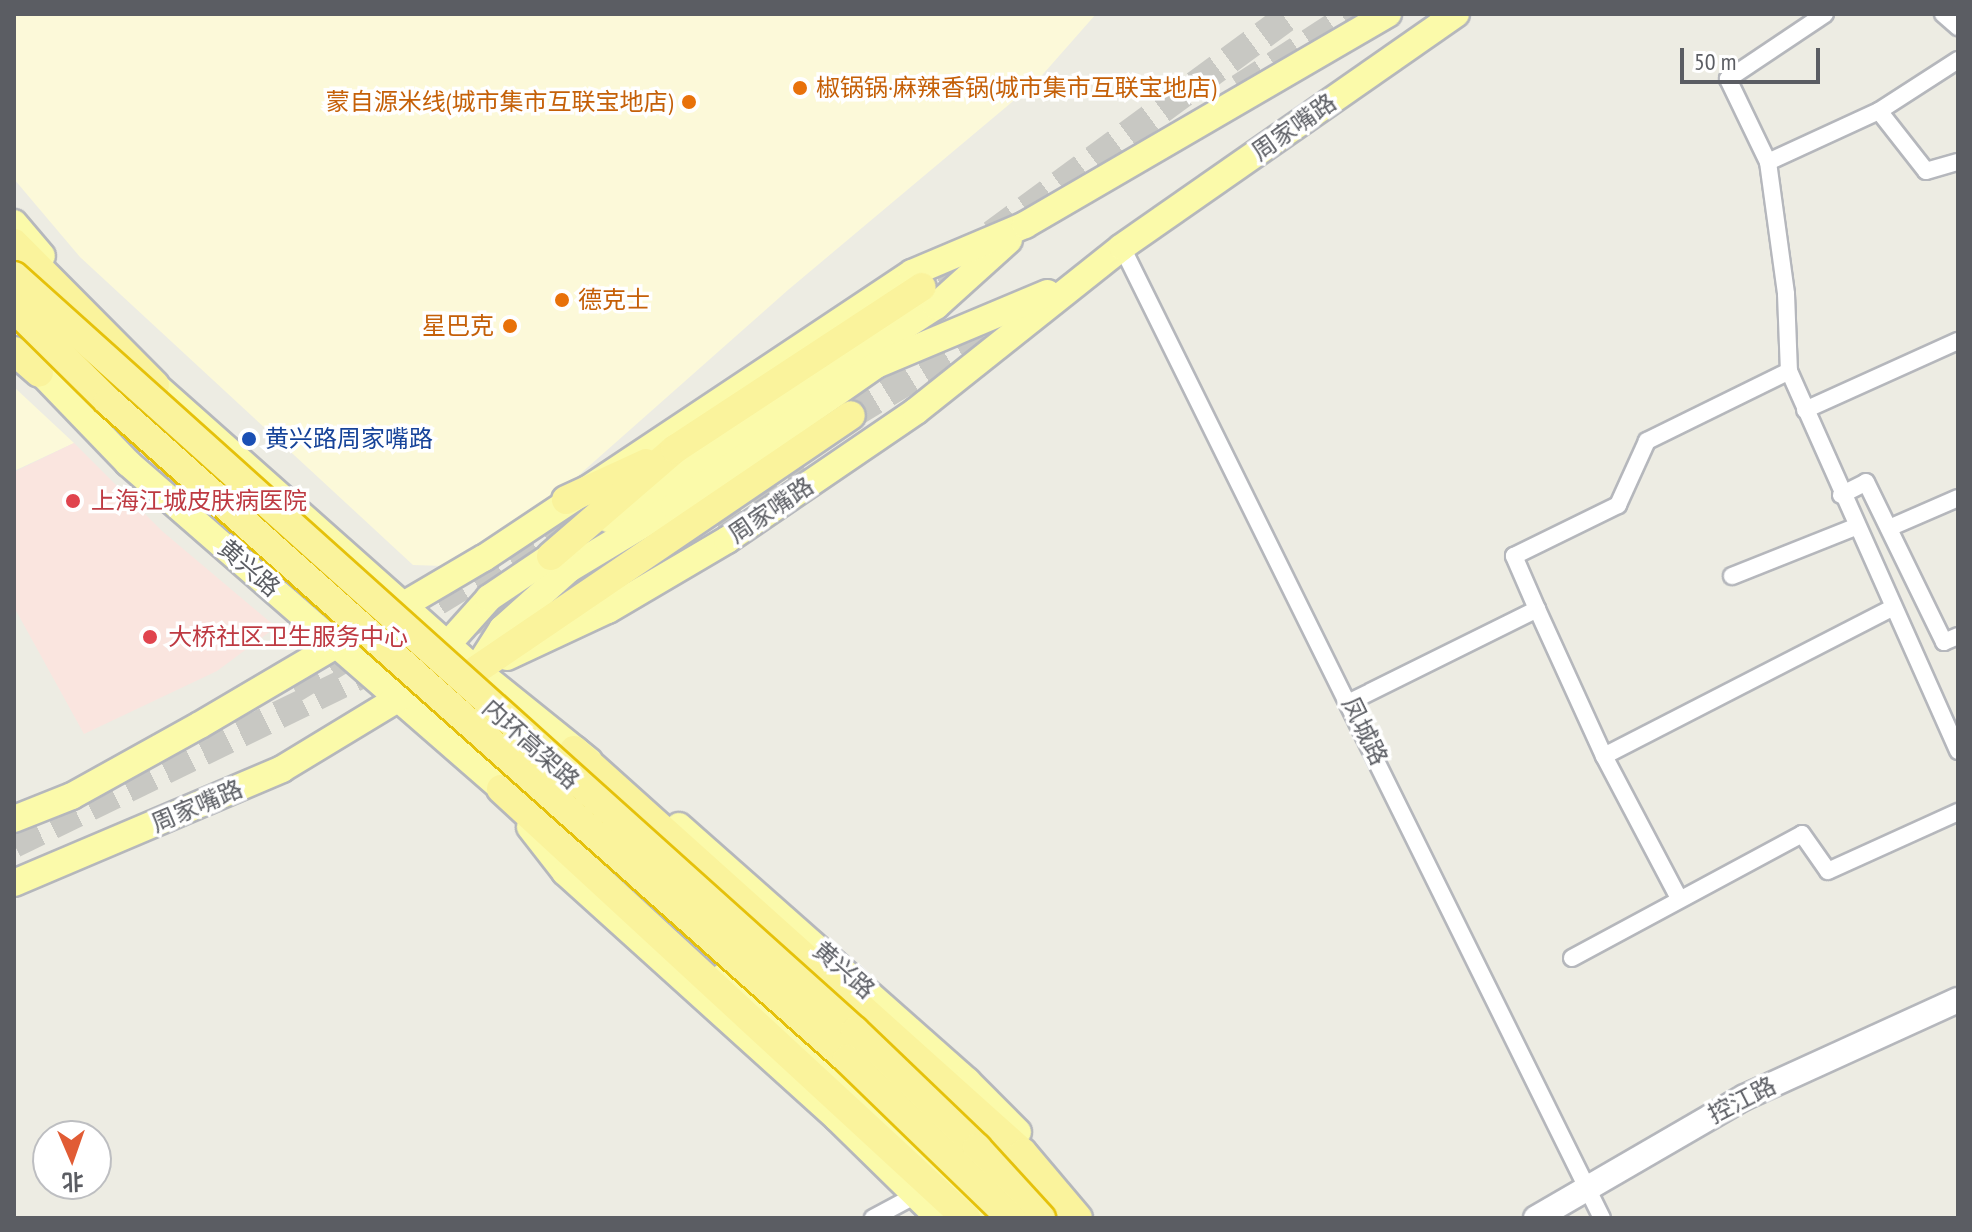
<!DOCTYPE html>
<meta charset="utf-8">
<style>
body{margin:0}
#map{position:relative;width:1972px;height:1232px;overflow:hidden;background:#edece3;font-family:"PT Sans Narrow","Noto Sans SC",sans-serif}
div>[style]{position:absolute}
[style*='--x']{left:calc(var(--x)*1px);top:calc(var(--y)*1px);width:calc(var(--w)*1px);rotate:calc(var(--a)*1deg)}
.commercial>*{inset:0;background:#fcf9d9}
.medical>*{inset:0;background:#fae5df}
.trunk-tunnel>*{height:28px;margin-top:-14px;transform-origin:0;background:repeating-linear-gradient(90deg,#c8c8c3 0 28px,transparent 0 42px)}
.roads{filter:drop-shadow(2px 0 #b5b7bc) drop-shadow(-2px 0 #b5b7bc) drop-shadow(0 2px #b5b7bc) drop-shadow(0 -2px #b5b7bc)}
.minor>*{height:16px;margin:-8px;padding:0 8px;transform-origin:8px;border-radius:8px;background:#fff}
.secondary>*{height:24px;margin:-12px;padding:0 12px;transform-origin:12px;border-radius:12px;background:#fff}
.primary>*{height:26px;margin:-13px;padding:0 13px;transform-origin:13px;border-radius:13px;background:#fbfaaa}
.trunk>*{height:28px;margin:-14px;padding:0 14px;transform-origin:14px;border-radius:14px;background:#faf39c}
.bridges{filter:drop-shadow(2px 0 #e5c10b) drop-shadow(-2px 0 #e5c10b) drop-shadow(0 2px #e5c10b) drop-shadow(0 -2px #e5c10b)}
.trunk-bridge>*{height:28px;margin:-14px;padding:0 14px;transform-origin:14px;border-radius:14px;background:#faf39c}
.dots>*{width:22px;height:22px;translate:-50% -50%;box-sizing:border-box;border:4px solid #fff;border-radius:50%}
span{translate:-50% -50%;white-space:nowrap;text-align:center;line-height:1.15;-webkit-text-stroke:7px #fff;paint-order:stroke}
.food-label{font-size:24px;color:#c56008}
.left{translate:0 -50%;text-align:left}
.right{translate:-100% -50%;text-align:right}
.street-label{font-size:24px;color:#5b5d63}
.transit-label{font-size:24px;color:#164399}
.health-label{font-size:24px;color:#be3a42}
.frame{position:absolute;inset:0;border:16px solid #5b5d63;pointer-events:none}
.north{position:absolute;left:32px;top:1120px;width:80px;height:80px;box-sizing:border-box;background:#fff;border:2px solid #bdbec1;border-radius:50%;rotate:178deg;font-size:22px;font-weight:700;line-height:32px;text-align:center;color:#5b5d63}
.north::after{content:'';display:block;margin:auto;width:28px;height:36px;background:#e15c35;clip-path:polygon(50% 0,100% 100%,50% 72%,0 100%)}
.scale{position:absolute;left:1680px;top:48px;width:140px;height:36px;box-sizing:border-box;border:4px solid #5b5d63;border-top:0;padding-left:10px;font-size:24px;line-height:28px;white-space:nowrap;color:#5b5d63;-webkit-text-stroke:6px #fff;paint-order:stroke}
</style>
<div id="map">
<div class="commercial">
<div style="clip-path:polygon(14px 14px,1096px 14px,1037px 81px,788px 290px,475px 567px,413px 565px,80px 257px,14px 179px)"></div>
<div style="clip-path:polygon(14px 387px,74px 443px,14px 471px)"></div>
</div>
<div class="medical">
<div style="clip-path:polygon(74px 443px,162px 531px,276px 627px,217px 671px,84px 734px,14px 607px,14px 472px)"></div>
</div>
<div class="trunk-tunnel">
<div style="--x:1239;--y:88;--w:136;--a:-33"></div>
<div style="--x:992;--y:234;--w:371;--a:-36.3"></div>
<div style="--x:904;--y:305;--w:94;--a:-32.8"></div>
<div style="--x:851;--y:415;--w:195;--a:-31.2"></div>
<div style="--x:713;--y:516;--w:103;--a:-23.6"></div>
<div style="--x:461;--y:627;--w:94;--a:-25.8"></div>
<div style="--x:294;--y:689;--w:359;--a:-31.4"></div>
<div style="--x:14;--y:844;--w:447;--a:-26"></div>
</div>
<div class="roads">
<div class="minor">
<div style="--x:1825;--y:14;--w:117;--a:146.2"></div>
<div style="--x:1728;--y:79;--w:92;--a:64.3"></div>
<div style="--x:1768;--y:162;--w:133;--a:82.2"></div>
<div style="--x:1786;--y:294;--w:77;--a:87.8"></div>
<div style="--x:1789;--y:371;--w:416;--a:66"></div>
<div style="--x:1943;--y:14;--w:20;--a:41"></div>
<div style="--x:1879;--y:111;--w:76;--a:51.9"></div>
<div style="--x:1926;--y:171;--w:33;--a:-16"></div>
<div style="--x:1768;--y:162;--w:122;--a:-24.7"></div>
<div style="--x:1879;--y:111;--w:94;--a:-32.8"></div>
<div style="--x:1122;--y:247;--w:1083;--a:63.7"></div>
<div style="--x:1805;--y:410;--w:168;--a:-24.3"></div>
<div style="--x:1841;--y:495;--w:28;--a:-27"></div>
<div style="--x:1866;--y:482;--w:178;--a:64"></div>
<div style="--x:1944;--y:642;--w:15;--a:-23"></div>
<div style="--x:1889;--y:528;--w:75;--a:-23.5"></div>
<div style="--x:1732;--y:576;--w:132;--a:-21.7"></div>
<div style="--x:1537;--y:609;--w:58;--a:-113.5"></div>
<div style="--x:1514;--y:556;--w:116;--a:-26.1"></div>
<div style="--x:1618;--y:505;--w:70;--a:-65.6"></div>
<div style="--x:1647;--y:441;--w:158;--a:-26.2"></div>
<div style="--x:1350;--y:702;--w:209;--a:-26.4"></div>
<div style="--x:1537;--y:609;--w:162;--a:65.5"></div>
<div style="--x:1604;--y:756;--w:161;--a:62.2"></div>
<div style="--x:1604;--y:756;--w:324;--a:-27.2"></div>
<div style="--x:1572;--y:958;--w:261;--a:-28.3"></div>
<div style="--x:1802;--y:834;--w:45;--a:54.9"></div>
<div style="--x:1828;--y:871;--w:143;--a:-24.4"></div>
<div style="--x:873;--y:1218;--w:49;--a:-28.1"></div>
</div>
<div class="secondary">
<div style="--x:1536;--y:1218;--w:241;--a:-30.1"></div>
<div style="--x:1745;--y:1097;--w:234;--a:-24.5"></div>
</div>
<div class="primary">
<div style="--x:14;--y:223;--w:43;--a:49.7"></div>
<div style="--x:27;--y:358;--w:146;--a:46.1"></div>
<div style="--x:128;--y:463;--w:515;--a:41.06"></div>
<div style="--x:156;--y:386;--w:428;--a:41.6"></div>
<div style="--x:476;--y:670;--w:145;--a:38.8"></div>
<div style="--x:608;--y:519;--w:391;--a:-33"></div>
<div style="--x:936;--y:306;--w:98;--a:-42.1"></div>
<div style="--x:507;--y:657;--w:111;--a:-25"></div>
<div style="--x:608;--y:610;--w:138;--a:-30.5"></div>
<div style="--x:727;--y:540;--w:229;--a:-34.3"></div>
<div style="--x:916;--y:411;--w:263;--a:-38.5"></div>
<div style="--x:1122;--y:247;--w:407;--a:-34.9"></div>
<div style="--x:476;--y:670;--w:49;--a:-57.6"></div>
<div style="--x:502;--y:629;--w:90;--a:-41.8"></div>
<div style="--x:569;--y:569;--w:122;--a:-31"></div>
<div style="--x:674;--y:506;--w:246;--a:-34.9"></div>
<div style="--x:876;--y:365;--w:186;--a:-22.8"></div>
<div style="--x:403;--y:694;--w:129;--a:-48.1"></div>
<div style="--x:489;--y:598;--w:97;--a:-34"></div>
<div style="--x:14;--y:819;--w:62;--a:-21.6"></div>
<div style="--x:72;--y:796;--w:146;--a:-29"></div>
<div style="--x:200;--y:725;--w:329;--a:-30.5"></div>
<div style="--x:484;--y:558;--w:514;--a:-33.66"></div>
<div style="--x:912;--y:273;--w:123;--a:-23"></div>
<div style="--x:1025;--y:225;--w:420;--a:-30.2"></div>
<div style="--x:679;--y:826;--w:385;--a:41.5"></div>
<div style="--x:967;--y:1081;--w:72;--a:45"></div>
<div style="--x:530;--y:827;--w:57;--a:52.1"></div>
<div style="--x:565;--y:872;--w:367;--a:42.1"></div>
<div style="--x:837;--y:1118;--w:143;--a:44.4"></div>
<div style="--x:14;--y:883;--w:291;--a:-23"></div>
<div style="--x:282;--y:769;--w:139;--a:-31.2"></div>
<div style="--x:401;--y:697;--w:50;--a:-19.9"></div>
<div style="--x:723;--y:977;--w:155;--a:40.6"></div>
<div style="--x:841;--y:1078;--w:202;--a:43.8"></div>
</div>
<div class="trunk">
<div style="--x:14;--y:243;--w:200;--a:45.2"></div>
<div style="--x:14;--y:351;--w:33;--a:41"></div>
<div style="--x:566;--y:500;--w:88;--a:-24.8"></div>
<div style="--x:551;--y:556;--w:164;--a:-40.8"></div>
<div style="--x:675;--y:449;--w:295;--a:-33.3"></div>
<div style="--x:476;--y:670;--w:453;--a:-34.2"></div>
<div style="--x:574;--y:750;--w:603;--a:41.91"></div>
<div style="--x:1023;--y:1153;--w:85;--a:49.8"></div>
<div style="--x:501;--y:789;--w:633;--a:42.69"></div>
</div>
</div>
<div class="bridges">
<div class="trunk-bridge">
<div style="--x:14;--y:276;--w:1130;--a:41.92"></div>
<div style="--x:855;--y:1031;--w:169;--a:43.8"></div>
<div style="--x:977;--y:1148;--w:95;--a:47.6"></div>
<div style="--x:14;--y:308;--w:132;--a:44.7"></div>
<div style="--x:108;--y:401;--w:989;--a:41.68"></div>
<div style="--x:847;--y:1059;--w:228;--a:44.1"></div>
</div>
</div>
<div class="dots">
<div style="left:800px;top:88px;background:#e8710a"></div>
<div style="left:689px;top:102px;background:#e8710a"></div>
<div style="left:562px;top:300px;background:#e8710a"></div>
<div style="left:510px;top:326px;background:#e8710a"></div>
<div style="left:249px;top:439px;background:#1a4fb4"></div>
<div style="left:73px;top:501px;background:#e0444e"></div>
<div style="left:150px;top:637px;background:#e0444e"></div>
</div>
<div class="food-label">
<span class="left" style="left:816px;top:88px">椒锅锅·麻辣香锅(城市集市互联宝地店)</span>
<span class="right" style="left:673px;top:102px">蒙自源米线(城市集市互联宝地店)</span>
<span class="left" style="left:578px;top:300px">德克士</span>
<span class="right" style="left:494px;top:326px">星巴克</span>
</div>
<div class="street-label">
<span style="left:1294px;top:127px;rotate:-35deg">周家嘴路</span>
<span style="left:771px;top:510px;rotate:-34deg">周家嘴路</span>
<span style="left:249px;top:568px;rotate:41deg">黄兴路</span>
<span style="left:1365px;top:731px;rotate:64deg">凤城路</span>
<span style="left:531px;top:744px;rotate:42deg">内环高架路</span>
<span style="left:197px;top:806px;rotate:-23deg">周家嘴路</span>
<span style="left:844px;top:970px;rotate:41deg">黄兴路</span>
<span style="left:1742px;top:1100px;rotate:-27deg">控江路</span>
</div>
<div class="transit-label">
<span class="left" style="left:265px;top:439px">黄兴路周家嘴路</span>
</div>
<div class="health-label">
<span class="left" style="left:91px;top:501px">上海江城皮肤病医院</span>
<span class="left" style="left:168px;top:637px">大桥社区卫生服务中心</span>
</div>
<div class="frame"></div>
<div class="north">北</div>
<div class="scale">50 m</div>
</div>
